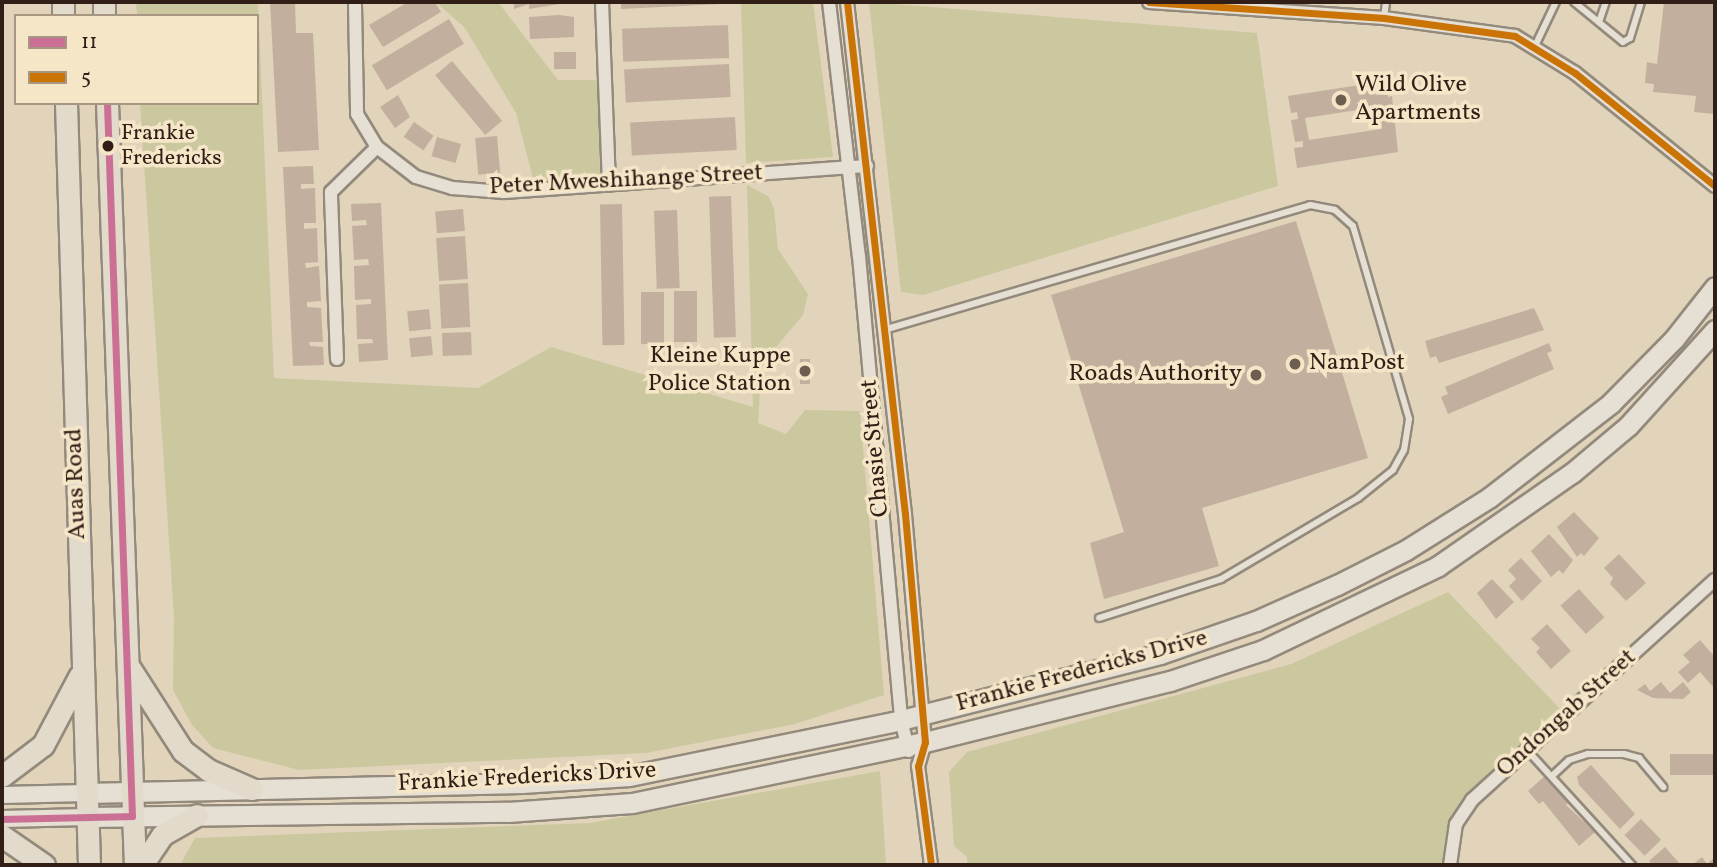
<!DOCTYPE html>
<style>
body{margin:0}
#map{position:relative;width:1717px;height:867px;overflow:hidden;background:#e1d4bb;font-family:Vollkorn,serif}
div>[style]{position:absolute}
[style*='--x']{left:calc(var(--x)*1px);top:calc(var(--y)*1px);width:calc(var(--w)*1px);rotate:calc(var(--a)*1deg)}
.green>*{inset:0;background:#cbc8a0}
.building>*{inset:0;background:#c3af9d;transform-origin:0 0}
.roads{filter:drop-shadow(2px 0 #938a7c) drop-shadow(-2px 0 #938a7c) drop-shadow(0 2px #938a7c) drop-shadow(0 -2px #938a7c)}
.service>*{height:6px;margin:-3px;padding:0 3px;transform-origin:3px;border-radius:3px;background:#e6dfd3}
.minor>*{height:12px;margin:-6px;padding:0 6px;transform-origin:6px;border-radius:6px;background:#e6dfd3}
.tertiary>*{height:16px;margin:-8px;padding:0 8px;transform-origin:8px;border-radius:8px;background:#e6dfd3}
.secondary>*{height:19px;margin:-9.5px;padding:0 9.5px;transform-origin:9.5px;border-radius:9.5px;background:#e6dfd3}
.trunk>*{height:21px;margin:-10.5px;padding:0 10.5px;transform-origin:10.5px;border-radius:10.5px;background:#e2dacb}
.bus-1>*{height:7px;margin:-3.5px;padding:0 3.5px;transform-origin:3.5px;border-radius:3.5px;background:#cb7094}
.bus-2>*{height:7px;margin:-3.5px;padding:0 3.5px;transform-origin:3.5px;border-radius:3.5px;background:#cb7406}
.dots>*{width:19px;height:19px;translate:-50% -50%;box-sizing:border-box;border:4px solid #f6e6c8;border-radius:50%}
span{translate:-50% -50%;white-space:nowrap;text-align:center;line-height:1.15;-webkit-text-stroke:7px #f6e6c8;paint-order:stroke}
.bus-label{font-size:22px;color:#301e17}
.left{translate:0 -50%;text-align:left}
.poi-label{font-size:24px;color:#301e17}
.right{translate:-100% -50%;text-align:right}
.street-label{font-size:24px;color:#301e17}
.frame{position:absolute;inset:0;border:4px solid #301e17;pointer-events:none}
.legend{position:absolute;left:14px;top:14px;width:245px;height:91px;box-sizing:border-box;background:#f6e6c8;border:2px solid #a79681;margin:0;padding:9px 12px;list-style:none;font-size:21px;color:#301e17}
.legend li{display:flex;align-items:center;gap:14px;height:35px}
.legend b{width:35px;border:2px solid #a79681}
</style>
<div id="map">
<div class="green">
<div style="clip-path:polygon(136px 2px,258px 2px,274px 378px,478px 388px,551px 347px,753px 407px,747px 185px,768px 196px,774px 208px,778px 249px,808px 294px,803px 315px,777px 346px,761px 374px,758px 423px,786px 434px,805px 410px,860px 411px,884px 695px,795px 724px,646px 753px,299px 770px,213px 748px,192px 725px,173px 690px,174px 617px,140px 103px,257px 103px,257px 16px,137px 16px)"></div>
<div style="clip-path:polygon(436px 2px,498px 2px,558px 80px,599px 80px,600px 176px,534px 182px,516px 113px,465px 28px)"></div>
<div style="clip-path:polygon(741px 2px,813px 2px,833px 157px,746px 163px)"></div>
<div style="clip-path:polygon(869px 2px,1257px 33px,1278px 186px,923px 295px,901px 292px)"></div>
<div style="clip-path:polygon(1448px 592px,1566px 715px,1456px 824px,1450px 865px,967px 865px,967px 857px,954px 846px,949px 772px,967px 752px,1291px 664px)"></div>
<div style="clip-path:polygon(880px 771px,886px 865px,180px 865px,195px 838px,590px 823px)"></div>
</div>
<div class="building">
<div style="clip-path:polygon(270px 2px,295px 2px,296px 33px,313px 33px,319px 150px,278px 152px)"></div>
<div style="clip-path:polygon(408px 2px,435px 2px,441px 12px,383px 47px,369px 25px)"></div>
<div style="clip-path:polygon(514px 2px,572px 2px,529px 9px,529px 4px,514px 9px)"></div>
<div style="clip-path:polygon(621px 2px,721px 2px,721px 4px,621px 9px)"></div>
<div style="clip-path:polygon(1664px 2px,1715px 2px,1715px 114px,1694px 112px,1696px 96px,1653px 92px,1654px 84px,1645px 83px,1647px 62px,1657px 64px)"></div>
<div style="clip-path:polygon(559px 15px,574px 17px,574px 37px,530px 39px,529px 17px)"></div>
<div style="left:449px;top:19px;width:29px;height:90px;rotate:59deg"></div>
<div style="left:728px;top:25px;width:33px;height:106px;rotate:88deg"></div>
<div style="left:576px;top:52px;width:17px;height:22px;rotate:90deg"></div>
<div style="left:452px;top:61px;width:78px;height:22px;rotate:50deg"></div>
<div style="left:729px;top:64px;width:33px;height:105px;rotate:87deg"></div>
<div style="clip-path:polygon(evenodd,1386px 81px,1388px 97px,1392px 96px,1398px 152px,1297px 168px,1294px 148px,1303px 147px,1303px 141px,1295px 142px,1291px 120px,1298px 119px,1297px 112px,1291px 113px,1288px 96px,1386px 81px,1377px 107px,1381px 129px,1309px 140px,1305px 118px,1377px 107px)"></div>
<div style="clip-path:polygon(398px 95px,410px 117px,395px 128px,380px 107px)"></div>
<div style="left:735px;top:117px;width:33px;height:105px;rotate:87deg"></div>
<div style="left:414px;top:122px;width:24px;height:18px;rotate:35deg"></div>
<div style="left:497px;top:136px;width:37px;height:22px;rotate:85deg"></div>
<div style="left:437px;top:137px;width:25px;height:20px;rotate:16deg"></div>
<div style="clip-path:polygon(313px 166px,314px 184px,301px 184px,301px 189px,315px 188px,316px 223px,304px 223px,304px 229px,317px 228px,318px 262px,305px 263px,306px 268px,319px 266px,321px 301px,307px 302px,307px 307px,321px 308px,323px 342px,309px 342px,310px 346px,323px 347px,324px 365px,293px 366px,283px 167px)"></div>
<div style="left:731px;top:196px;width:141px;height:22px;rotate:88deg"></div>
<div style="clip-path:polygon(381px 203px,388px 360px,359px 362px,358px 344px,373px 343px,372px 339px,357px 339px,356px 305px,371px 304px,371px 299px,355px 300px,354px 266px,369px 265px,368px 259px,354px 260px,352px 226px,367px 225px,366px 220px,352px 221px,351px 204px)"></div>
<div style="left:622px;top:204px;width:141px;height:22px;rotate:89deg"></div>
<div style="left:463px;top:209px;width:22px;height:28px;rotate:85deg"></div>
<div style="left:677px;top:210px;width:78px;height:23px;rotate:88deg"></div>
<div style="clip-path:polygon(1296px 221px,1368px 458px,1202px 508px,1219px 566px,1104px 599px,1090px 543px,1124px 532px,1051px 295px)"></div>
<div style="left:465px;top:236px;width:43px;height:29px;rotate:86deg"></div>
<div style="left:468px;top:283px;width:44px;height:29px;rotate:87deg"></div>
<div style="left:674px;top:291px;width:23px;height:51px"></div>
<div style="left:641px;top:292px;width:23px;height:52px"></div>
<div style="clip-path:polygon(1534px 308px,1544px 330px,1439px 363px,1436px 356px,1430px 358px,1425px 341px)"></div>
<div style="left:429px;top:309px;width:20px;height:22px;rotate:84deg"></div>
<div style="left:471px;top:332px;width:23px;height:29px;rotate:88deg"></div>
<div style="left:431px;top:336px;width:19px;height:22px;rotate:84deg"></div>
<div style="clip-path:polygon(1549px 343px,1552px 351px,1547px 353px,1554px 369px,1448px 414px,1441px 397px,1448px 394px,1445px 387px)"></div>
<div style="left:800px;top:359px;width:10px;height:25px"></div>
<div style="clip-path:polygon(1574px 512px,1599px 538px,1584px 556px,1581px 553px,1577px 557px,1557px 527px)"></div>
<div style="clip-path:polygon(1549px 534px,1573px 560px,1563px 574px,1559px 570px,1551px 577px,1531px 551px)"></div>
<div style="clip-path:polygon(1619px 554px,1646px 583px,1626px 601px,1610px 584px,1613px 578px,1604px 568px)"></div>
<div style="clip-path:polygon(1521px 558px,1542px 581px,1522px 601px,1509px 586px,1516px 579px,1508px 570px)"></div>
<div style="clip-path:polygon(1492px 579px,1514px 602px,1496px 619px,1477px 593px)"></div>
<div style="left:1579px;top:589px;width:38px;height:25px;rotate:48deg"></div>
<div style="clip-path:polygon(1547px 624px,1571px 651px,1551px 669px,1536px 652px,1540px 648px,1531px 639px)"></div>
<div style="clip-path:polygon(1700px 640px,1715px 657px,1715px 689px,1700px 672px,1688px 683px,1678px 672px,1690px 662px,1683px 655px)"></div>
<div style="clip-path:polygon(1661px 682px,1670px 693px,1683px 682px,1691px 692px,1683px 699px,1653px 698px,1637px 690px,1645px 684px,1650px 691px)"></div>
<div style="left:1670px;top:754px;width:45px;height:21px"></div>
<div style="clip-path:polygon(1591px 765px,1635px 814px,1620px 829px,1579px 785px,1577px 777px)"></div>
<div style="clip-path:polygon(1546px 775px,1570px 801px,1566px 805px,1595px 832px,1579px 846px,1543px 801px,1539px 804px,1528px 791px)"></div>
<div style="left:1641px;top:819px;width:29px;height:23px;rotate:46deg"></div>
<div style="clip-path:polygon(1665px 847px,1680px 864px,1678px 865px,1653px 865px,1649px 861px)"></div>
<div style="clip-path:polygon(1702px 857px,1707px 864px,1715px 857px,1715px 865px,1692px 865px)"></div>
</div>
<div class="roads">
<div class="service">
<div style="--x:1574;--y:2;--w:63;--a:39.2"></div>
<div style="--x:1623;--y:42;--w:8;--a:-30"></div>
<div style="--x:1630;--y:38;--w:38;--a:-73"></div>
<div style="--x:1384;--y:17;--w:15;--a:-82"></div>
<div style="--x:1599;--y:22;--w:21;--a:-71"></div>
<div style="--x:1535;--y:46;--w:49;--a:-64.5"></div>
<div style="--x:887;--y:329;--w:441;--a:-16.3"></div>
<div style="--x:1310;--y:205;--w:25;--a:11"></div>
<div style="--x:1335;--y:210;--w:24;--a:42"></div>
<div style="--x:1353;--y:226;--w:201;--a:73.8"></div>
<div style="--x:1409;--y:419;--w:31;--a:99"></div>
<div style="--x:1404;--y:450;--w:23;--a:119"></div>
<div style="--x:1393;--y:470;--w:45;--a:141.3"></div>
<div style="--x:1358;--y:498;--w:159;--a:149.4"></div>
<div style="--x:1221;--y:579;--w:128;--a:162.3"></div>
<div style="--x:1527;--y:750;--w:156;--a:47.6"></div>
<div style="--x:1552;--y:776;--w:23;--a:-43"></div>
<div style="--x:1569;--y:760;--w:20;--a:-18"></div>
<div style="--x:1588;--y:754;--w:36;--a:0"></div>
<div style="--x:1624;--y:754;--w:16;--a:15"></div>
<div style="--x:1639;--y:758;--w:38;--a:50"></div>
</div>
<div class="minor">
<div style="--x:602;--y:2;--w:181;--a:87.8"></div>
<div style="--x:829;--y:2;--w:256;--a:83.3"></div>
<div style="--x:859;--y:256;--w:466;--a:84.8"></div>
<div style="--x:901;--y:720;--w:32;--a:76"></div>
<div style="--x:847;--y:2;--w:515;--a:83.54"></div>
<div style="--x:905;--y:514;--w:229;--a:85"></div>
<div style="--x:925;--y:742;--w:25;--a:106"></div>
<div style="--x:918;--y:766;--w:100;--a:82.5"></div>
<div style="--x:1149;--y:2;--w:236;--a:3.9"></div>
<div style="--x:1384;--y:18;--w:132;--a:7.8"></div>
<div style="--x:1515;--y:36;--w:70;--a:31.7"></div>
<div style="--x:1575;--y:73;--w:180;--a:38.9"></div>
<div style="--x:355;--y:5;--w:109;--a:88.9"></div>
<div style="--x:357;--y:114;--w:39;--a:59"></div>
<div style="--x:377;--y:147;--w:49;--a:37.6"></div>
<div style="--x:416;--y:177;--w:38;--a:17"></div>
<div style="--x:452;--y:188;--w:52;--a:4.4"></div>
<div style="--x:504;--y:192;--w:364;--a:-4.1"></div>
<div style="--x:337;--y:359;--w:167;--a:-92.1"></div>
<div style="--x:331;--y:192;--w:64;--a:-44.4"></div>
<div style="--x:1450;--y:865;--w:41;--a:-81.7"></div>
<div style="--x:1456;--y:824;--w:29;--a:-56"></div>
<div style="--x:1472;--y:800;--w:328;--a:-42.2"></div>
</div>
<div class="tertiary">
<div style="--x:2;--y:795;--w:84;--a:-1.4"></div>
<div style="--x:2;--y:819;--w:85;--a:-1.3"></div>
</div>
<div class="secondary">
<div style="--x:86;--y:793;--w:436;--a:-1.3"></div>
<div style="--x:522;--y:783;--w:107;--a:-3.7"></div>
<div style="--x:629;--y:776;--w:278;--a:-11.6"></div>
<div style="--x:901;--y:720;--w:267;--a:-14.3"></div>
<div style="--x:1160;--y:654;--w:102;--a:-19"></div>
<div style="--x:1256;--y:621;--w:89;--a:-24"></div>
<div style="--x:1337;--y:585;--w:77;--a:-26.9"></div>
<div style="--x:1406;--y:550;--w:99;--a:-32.2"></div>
<div style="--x:1490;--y:497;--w:153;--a:-37.8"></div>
<div style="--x:1611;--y:403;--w:90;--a:-45.5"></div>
<div style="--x:1674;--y:339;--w:66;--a:-51.7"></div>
<div style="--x:87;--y:817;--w:421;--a:-0.7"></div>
<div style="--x:508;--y:812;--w:124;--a:-4.2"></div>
<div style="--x:632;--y:803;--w:299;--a:-11.8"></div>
<div style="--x:925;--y:742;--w:252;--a:-14"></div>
<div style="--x:1170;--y:681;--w:98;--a:-18.4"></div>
<div style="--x:1263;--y:650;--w:194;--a:-25.6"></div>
<div style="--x:1438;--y:566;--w:163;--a:-34.8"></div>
<div style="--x:1572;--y:473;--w:73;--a:-40"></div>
<div style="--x:1628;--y:426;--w:130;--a:-47.8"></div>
</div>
<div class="trunk">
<div style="--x:63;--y:2;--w:14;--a:90"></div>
<div style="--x:104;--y:2;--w:14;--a:90"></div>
<div style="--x:66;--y:103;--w:762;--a:88.27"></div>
<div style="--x:107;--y:103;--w:763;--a:87.9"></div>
<div style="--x:129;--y:667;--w:100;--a:57.3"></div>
<div style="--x:183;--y:751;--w:31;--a:37"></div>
<div style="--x:208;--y:770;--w:48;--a:23.4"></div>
<div style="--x:2;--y:776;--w:51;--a:-37.1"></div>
<div style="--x:43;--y:745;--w:79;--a:-62.1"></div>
<div style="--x:2;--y:836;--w:51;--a:34.6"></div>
<div style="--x:142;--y:865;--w:36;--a:-56"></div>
<div style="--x:162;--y:835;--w:40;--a:-29.7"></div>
</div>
</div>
<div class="bus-1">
<div style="--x:2;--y:819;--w:130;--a:-1.3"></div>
<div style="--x:132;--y:816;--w:713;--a:-92.01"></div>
</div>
<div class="bus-2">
<div style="--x:847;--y:2;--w:515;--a:83.54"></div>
<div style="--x:905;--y:514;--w:229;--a:85"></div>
<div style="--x:925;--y:742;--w:25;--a:106"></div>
<div style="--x:918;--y:766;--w:100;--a:82.5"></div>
<div style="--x:1149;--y:2;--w:236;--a:3.9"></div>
<div style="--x:1384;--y:18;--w:132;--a:7.8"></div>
<div style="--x:1515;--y:36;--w:70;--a:31.7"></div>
<div style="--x:1575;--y:73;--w:180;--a:38.9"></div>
</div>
<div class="dots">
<div style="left:1341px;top:100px;background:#6e5e50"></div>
<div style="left:108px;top:146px;background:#301e17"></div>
<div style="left:1295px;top:364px;background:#6e5e50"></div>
<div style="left:805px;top:371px;background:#6e5e50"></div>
<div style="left:1256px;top:375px;background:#6e5e50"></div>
</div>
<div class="bus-label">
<span class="left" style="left:121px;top:146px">Frankie<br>Fredericks</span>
</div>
<div class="poi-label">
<span class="left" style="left:1355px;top:100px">Wild Olive<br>Apartments</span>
<span class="right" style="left:791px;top:371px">Kleine Kuppe<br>Police Station</span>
<span class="left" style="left:1309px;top:364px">NamPost</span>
<span class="right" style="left:1242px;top:375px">Roads Authority</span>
</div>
<div class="street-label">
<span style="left:626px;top:181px;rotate:-3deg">Peter Mweshihange Street</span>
<span style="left:876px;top:448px;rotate:-95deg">Chasie Street</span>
<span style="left:77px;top:484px;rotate:-92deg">Auas Road</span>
<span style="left:1082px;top:672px;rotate:-15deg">Frankie Fredericks Drive</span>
<span style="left:1567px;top:714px;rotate:-42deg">Ondongab Street</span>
<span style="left:527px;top:778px;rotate:-3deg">Frankie Fredericks Drive</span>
</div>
<div class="frame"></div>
<ul class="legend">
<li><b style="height:9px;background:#cb7094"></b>11</li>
<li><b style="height:9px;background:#cb7406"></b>5</li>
</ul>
</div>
